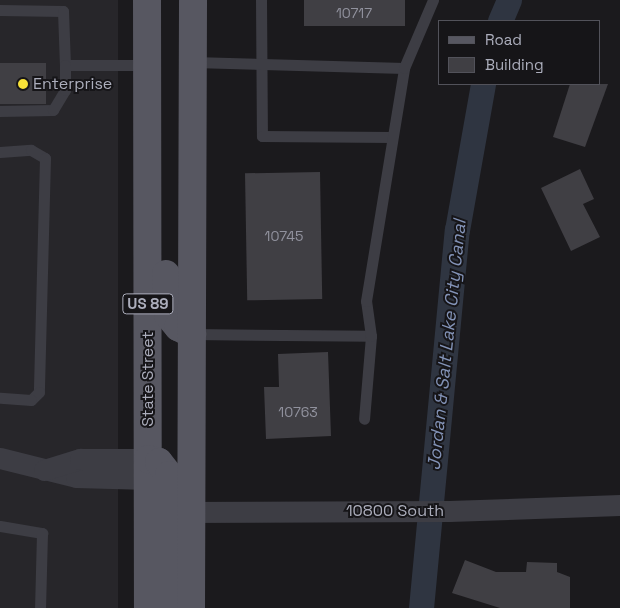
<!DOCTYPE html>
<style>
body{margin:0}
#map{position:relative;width:620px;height:608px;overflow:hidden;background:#1b1a1d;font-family:"Space Grotesk",sans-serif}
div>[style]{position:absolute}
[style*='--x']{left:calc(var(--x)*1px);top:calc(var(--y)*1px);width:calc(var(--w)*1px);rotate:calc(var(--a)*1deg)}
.built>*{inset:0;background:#27262a;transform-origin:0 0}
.canal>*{height:25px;margin:-12.5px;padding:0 12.5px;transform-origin:12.5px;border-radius:12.5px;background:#2f3541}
.building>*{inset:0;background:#403f44;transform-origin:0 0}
.lane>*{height:11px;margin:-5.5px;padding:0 5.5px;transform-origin:5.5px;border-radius:5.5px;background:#3d3d44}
.street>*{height:21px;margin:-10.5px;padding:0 10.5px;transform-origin:10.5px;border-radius:10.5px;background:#3d3d44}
.primary>*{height:28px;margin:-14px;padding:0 14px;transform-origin:14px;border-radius:14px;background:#575761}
.dots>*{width:14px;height:14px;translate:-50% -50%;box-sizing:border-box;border:2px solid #161518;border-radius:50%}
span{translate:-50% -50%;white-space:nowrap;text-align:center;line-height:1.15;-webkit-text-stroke:4px #161518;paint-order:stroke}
.number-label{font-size:14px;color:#91929e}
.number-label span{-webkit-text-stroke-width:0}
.shield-label span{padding:1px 4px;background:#161518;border:1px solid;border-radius:4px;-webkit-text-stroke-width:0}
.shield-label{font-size:15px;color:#acaebc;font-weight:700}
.poi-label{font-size:16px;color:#acaebc}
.left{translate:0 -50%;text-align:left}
.street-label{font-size:16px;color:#acaebc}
.water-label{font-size:18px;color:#8393b7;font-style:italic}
.legend{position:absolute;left:438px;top:20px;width:162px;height:65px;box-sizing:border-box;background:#161518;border:1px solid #52525a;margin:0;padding:6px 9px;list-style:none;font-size:15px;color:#acaebc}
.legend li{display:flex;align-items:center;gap:10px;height:25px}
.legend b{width:25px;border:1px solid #52525a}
</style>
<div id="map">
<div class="built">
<div style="left:0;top:0;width:118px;height:608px"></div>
</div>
<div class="canal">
<div style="--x:500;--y:21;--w:23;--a:-67"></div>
<div style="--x:421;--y:608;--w:380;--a:-84.6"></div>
<div style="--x:457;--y:230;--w:148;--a:-79.9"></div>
</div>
<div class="building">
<div style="left:304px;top:0;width:101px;height:26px"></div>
<div style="left:0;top:63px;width:46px;height:41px"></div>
<div style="clip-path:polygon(570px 84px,608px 84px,585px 147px,553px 137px)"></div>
<div style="clip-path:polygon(580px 169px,594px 199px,583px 204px,600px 237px,571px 251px,541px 188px)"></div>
<div style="left:320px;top:172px;width:127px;height:75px;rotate:89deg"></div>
<div style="clip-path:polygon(328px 352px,331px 436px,266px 439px,264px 387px,279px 387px,278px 354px)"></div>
<div style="clip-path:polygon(465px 560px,496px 572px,526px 572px,527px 562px,557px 563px,557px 572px,570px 577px,570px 608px,500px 608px,452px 593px)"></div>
</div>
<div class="lane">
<div style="--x:261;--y:0;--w:136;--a:89.6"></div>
<div style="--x:262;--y:136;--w:130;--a:0.4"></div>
<div style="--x:0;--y:10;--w:63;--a:0.9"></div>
<div style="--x:63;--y:11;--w:54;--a:87.9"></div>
<div style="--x:65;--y:65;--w:83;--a:0"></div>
<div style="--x:193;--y:62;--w:211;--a:1.6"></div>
<div style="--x:0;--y:111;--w:53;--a:-1.1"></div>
<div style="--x:53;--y:110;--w:23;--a:-59"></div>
<div style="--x:65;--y:90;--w:25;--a:-90"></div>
<div style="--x:0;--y:152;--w:31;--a:-4"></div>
<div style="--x:31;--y:150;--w:16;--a:30"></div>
<div style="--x:45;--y:158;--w:234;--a:91.5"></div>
<div style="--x:39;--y:392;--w:11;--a:135"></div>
<div style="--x:31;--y:400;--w:31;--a:-176"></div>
<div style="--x:192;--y:334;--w:179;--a:0.6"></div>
<div style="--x:371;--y:336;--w:83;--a:94.8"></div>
<div style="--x:371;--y:336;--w:35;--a:-98"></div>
<div style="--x:366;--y:301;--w:236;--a:-80.7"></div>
<div style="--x:404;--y:68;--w:74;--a:-66.9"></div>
<div style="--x:0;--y:526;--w:43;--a:9.5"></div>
<div style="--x:42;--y:533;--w:75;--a:91.5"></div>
</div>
<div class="street">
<div style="--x:0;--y:458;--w:78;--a:14"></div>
<div style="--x:76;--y:477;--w:72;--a:1.6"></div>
<div style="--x:44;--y:470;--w:38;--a:-17"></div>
<div style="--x:80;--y:459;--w:68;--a:0"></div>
<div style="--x:177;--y:512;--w:272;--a:-0.2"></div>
<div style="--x:449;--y:511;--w:171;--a:-2"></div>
</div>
<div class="primary">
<div style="--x:147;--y:0;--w:608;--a:89.91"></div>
<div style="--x:166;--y:274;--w:41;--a:87.2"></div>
<div style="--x:168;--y:315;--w:16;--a:50"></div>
<div style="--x:178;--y:327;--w:16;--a:27"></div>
<div style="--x:148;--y:459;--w:11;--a:15"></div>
<div style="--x:159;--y:462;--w:16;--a:52"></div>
<div style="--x:169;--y:475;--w:133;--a:90"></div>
<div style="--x:191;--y:608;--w:608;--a:-89.81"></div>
</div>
<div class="dots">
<div style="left:23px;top:84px;background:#f7e138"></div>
</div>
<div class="number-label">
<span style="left:354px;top:13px">10717</span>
<span style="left:284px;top:236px">10745</span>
<span style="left:298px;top:412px">10763</span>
</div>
<div class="shield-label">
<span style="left:148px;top:304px">US 89</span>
</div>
<div class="poi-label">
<span class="left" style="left:33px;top:84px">Enterprise</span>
</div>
<div class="street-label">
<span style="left:148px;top:379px;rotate:-90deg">State Street</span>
<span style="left:395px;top:511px">10800 South</span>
</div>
<div class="water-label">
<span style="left:447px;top:345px;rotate:-84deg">Jordan &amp; Salt Lake City Canal</span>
</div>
<ul class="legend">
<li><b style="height:6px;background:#575761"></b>Road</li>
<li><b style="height:14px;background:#403f44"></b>Building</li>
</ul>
</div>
